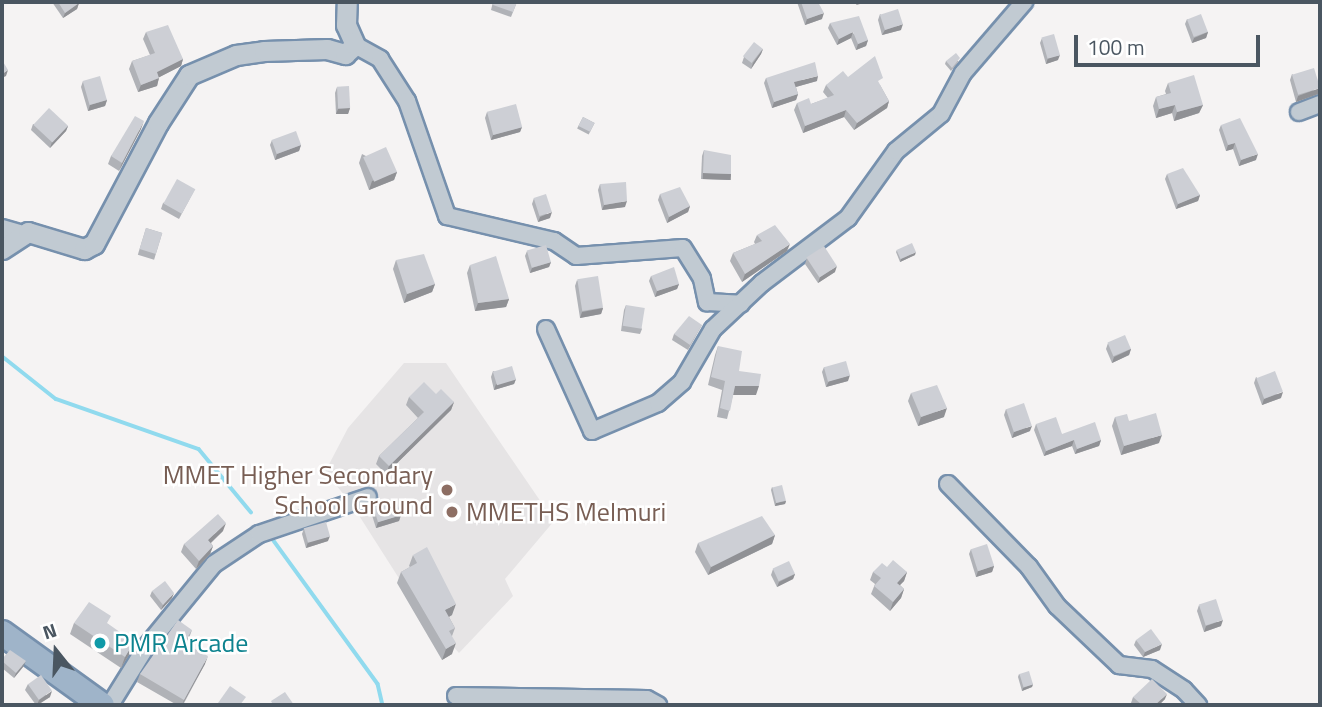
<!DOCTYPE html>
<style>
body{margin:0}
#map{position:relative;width:1322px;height:707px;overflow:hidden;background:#f5f3f3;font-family:"Titillium Web",sans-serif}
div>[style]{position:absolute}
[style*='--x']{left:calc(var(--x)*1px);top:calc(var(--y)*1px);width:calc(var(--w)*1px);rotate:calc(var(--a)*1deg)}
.education>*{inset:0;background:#e6e4e5}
.stream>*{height:3.5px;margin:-1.75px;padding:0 1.75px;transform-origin:1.75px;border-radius:1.75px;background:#90daee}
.roads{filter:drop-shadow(2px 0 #7690ad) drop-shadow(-2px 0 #7690ad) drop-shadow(0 2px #7690ad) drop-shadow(0 -2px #7690ad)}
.minor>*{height:16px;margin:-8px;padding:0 8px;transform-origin:8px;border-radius:8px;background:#c1cad2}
.tertiary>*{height:19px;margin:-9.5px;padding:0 9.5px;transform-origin:9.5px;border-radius:9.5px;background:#c1cad2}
.trunk>*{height:24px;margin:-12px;padding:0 12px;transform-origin:12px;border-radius:12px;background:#9fb4c9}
.wall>*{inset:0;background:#b0b2b7;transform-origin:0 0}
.shaded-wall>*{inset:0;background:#909195;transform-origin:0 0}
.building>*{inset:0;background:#cdcfd5;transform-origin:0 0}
.dots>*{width:19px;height:19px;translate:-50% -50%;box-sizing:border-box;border:4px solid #fff;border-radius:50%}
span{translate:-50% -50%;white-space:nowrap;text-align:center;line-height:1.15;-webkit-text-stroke:5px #fff;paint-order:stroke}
.education-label{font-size:26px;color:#785e54}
.right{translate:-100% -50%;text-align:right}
.left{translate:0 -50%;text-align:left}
.culture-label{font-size:26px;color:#0d838f}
.frame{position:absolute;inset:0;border:4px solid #4a5661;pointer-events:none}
.north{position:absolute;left:21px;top:616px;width:70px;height:70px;-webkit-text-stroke:5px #fff;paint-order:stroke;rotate:342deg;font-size:19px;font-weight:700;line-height:28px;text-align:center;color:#4a5661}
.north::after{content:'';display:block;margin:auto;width:24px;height:32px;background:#4a5661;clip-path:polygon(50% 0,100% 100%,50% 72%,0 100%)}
.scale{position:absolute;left:1074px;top:35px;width:186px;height:32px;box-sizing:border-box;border:4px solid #4a5661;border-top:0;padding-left:9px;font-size:21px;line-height:24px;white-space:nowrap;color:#4a5661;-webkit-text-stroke:5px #fff;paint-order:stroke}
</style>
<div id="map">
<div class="education">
<div style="clip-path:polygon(404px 363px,446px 363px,554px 521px,505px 579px,513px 596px,459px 653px,416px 605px,351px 503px,325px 472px,348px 428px)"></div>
</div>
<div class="stream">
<div style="--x:2;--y:356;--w:69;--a:38.5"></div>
<div style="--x:56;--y:399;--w:151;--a:19.3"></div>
<div style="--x:199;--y:449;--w:82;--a:50.5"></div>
<div style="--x:269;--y:534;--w:185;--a:54"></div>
<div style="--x:378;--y:684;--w:22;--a:77"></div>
</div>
<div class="roads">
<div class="minor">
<div style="--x:355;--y:45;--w:29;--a:29"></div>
<div style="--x:380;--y:59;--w:50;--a:57.3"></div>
<div style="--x:407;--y:101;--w:122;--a:70.8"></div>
<div style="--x:447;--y:216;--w:110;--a:13.2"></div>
<div style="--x:554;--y:241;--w:27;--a:34"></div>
<div style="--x:576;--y:256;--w:107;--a:-4.3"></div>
<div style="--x:683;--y:248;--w:36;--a:58"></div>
<div style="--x:702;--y:279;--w:24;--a:78"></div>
<div style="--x:707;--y:302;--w:34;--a:3"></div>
<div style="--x:1299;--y:112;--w:22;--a:-21"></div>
<div style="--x:2;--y:228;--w:18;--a:16"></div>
<div style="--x:546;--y:329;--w:112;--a:65.7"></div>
<div style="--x:592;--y:431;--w:72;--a:-23"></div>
<div style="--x:658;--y:403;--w:32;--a:-41"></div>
<div style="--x:682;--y:382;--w:61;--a:-59.7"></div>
<div style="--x:713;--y:329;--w:67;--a:-43.2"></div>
<div style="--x:762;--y:283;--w:108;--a:-37.1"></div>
<div style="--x:848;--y:218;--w:82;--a:-54.4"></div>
<div style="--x:896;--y:151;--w:58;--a:-39.4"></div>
<div style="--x:941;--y:114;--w:47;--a:-61.8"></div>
<div style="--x:963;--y:73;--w:94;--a:-49.3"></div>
<div style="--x:948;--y:484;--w:116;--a:45.7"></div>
<div style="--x:1029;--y:567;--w:48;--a:54.3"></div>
<div style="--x:1057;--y:606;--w:86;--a:43.6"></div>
<div style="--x:1119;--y:665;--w:33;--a:7"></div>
<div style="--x:1152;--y:669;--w:38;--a:33"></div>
<div style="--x:1184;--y:690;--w:21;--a:47"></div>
<div style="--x:456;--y:696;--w:191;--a:0.9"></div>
<div style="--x:647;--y:699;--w:13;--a:29"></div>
<div style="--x:110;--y:705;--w:68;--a:-58.2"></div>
<div style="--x:146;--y:647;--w:107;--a:-50.7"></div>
<div style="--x:214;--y:564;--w:54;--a:-33.7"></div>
<div style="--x:259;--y:534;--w:115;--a:-18.7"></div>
</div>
<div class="tertiary">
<div style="--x:2;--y:249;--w:31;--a:-33"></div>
<div style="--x:28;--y:232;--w:59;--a:16.9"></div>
<div style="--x:84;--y:249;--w:11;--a:-27"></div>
<div style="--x:94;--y:244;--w:137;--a:-62.1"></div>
<div style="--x:158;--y:123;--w:57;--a:-57.1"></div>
<div style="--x:189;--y:75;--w:51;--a:-23.1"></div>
<div style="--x:236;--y:55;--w:28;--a:-8"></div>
<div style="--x:264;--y:51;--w:63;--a:-1.8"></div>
<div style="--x:327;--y:49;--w:19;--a:16"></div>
<div style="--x:345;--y:54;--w:13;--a:-42"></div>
<div style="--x:355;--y:45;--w:22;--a:-114"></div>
<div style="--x:346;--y:25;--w:23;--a:-88"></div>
</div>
<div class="trunk">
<div style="--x:2;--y:633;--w:123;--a:35.8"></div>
</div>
</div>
<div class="wall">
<div style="clip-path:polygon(52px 2px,78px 2px,79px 3px,77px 9px,63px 18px)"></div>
<div style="clip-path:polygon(493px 2px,517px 2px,511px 17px,491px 10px)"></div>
<div style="clip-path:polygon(797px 2px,818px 2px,822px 19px,805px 25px)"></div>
<div style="clip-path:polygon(880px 14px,901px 30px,882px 35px,878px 20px)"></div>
<div style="clip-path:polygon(1187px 19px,1208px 32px,1206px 38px,1192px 43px,1185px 24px)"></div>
<div style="clip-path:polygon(830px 23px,868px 40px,866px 46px,856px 50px,851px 38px,837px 45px,828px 28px)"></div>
<div style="clip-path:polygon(146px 32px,183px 59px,181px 66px,159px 77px,157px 86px,138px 92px,129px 69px,132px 61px,150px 55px,143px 39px)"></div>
<div style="clip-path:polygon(1042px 38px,1058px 60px,1046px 64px,1040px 43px)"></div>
<div style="clip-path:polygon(763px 49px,761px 54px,751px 69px,742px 63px,744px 57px)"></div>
<div style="clip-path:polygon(946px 61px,959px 61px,951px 71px,945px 64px)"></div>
<div style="clip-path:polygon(1292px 74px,1318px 94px,1296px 102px,1290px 80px)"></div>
<div style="clip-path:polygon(848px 77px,880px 85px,889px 101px,887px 108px,854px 130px,844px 117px,803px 133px,794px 110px,797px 103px,811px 104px,828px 98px,823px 92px,826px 85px)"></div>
<div style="clip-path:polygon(766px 78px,817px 81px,796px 87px,798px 94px,796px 100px,772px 108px,764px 83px)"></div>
<div style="clip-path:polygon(83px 81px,107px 100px,105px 106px,88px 111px,81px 87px)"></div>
<div style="clip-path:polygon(1168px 83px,1203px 105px,1199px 113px,1174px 121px,1172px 113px,1156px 118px,1153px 106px,1156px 97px,1166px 94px,1165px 91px)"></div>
<div style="clip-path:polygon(337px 87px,350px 108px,348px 114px,336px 114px,335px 93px)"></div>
<div style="clip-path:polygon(487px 112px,522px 127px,520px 132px,491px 140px,485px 118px)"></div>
<div style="left:583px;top:117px;width:13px;height:13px;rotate:27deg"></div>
<div style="clip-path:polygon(33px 124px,68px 126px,66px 131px,50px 148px,31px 130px)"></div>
<div style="clip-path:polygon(1221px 125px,1256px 160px,1239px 166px,1233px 149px,1226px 151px,1219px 130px)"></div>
<div style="clip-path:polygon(141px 129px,119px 171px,108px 164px,111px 156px)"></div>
<div style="clip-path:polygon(272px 140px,301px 145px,299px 151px,275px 160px,270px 145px)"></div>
<div style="clip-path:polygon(704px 150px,731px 174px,729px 180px,701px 179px,702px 156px)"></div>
<div style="clip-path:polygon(362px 154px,397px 172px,394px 180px,369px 190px,359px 163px)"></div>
<div style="clip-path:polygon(1167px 174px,1200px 195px,1198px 201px,1176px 209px,1165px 179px)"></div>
<div style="clip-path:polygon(600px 184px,625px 207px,602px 210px,598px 190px)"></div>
<div style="clip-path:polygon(195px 189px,179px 219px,161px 209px,163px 203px)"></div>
<div style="clip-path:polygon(660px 194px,690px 206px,688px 212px,667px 223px,658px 200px)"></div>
<div style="clip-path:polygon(534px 198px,550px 218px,538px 222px,532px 204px)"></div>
<div style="left:146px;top:228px;width:17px;height:28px;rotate:17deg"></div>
<div style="clip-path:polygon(757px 235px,787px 251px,742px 282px,730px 261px,733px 253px,755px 244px,754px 242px)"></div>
<div style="clip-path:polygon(897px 250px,915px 255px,900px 262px,896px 252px)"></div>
<div style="clip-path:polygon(527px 251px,551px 262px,549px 267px,530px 273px,525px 256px)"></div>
<div style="clip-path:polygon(807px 258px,835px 272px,818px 283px,805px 264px)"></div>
<div style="clip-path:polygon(396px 260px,435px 284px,432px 292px,404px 303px,393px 269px)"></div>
<div style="clip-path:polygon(470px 265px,509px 299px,506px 307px,475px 311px,467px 273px)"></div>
<div style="clip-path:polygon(651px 276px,679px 284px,677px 289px,655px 297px,649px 281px)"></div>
<div style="clip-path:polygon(577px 280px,603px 308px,601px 314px,580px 318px,575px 286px)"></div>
<div style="clip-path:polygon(626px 305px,642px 329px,640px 334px,621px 331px,624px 310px)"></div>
<div style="clip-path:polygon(702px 325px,688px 350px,672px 340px,674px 334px)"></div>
<div style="clip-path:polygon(1108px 343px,1131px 349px,1129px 355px,1112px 363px,1106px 349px)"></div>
<div style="clip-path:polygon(718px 346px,756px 395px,733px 395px,727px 419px,717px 417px,722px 390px,708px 385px,715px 355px)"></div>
<div style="clip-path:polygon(824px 367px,848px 381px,826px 387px,822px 372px)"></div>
<div style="clip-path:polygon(493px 371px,516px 379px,514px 384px,494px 390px,491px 377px)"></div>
<div style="clip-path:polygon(1256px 377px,1281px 398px,1262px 405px,1254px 383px)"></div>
<div style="clip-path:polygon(911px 393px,944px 417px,918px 426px,908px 401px)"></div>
<div style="clip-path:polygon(436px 394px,454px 402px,451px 410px,386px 474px,376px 464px,379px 456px,418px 418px,406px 405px,409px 397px)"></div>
<div style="clip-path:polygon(1006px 409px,1030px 431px,1012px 438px,1004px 415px)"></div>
<div style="clip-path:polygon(1115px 417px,1129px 421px,1159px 443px,1121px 455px,1112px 426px)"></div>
<div style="clip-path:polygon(1036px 424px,1062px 434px,1101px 440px,1099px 446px,1075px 454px,1072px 446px,1044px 456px,1034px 430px)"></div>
<div style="clip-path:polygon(772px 487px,786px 501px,785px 504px,775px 506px,771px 490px)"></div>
<div style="clip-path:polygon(373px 506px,401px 515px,399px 521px,376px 528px,371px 512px)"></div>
<div style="clip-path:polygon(304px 528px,328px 541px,306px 548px,302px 534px)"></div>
<div style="clip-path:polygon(223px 531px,211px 543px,213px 546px,210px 554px,196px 569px,181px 552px,184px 544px)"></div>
<div style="clip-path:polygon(775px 535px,772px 544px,708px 575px,695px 552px,698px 543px)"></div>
<div style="clip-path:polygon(971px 549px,994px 566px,992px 572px,976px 577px,969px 554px)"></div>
<div style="clip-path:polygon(413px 555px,452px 615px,449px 617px,455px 628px,452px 636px,452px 654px,442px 660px,397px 583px,401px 572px,410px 567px,409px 566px)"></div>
<div style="clip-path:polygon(887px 567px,907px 572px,904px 581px,900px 585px,904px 589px,901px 598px,890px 611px,871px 594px,875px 584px,870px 580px,873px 572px)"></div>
<div style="clip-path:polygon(773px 569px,795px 574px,793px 579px,777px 587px,771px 575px)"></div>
<div style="clip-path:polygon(152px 591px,172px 598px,161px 610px,150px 596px)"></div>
<div style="clip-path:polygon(1199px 605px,1221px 626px,1204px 632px,1197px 611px)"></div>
<div style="clip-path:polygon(74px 623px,108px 624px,130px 653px,121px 668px,70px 634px)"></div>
<div style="clip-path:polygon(192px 630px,189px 638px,185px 644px,205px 664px,183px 705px,177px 705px,137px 682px,140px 674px)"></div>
<div style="clip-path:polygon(1136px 640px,1160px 650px,1143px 657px,1134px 645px)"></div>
<div style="clip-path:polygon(2px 659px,23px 667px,14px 678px,2px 668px)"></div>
<div style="clip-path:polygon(1019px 674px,1033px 684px,1032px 687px,1022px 691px,1018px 677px)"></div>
<div style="clip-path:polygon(28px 684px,50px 697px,38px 705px,36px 705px,25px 690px)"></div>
<div style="clip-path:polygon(1133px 697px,1165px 699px,1159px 705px,1134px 705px,1131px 703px)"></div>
</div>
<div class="shaded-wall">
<div style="clip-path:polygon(858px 2px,868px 2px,856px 5px)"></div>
<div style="clip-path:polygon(79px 3px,77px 9px,63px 18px,65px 13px)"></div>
<div style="clip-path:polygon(824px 13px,822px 19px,805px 25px,807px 19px)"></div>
<div style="clip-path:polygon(903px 24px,901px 30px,882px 35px,885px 30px)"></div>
<div style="clip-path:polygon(853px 32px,851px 38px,837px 45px,839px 39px)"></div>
<div style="clip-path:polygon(1208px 32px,1206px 38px,1192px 43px,1194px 38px)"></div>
<div style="clip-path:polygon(868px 40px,866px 46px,856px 50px,858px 44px)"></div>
<div style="clip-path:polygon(763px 49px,761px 54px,751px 69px,753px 63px)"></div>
<div style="clip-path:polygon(1060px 55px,1058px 60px,1046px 64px,1048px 58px)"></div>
<div style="clip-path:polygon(183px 59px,181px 66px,154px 80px,157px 72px)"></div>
<div style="clip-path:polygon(8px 70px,6px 76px,2px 78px,2px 74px)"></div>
<div style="clip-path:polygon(818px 76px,817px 81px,792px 88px,794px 82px)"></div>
<div style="clip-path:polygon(159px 78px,157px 86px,138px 92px,141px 85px)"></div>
<div style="clip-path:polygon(1320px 88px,1318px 94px,1296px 102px,1298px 96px)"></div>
<div style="clip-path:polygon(798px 94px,796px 100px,772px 108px,774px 102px)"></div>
<div style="clip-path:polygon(107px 100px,105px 106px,88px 111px,90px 105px)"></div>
<div style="clip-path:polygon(889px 101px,887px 108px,854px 130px,857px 123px)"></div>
<div style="clip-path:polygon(1175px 105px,1172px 113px,1156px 118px,1159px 109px)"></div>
<div style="clip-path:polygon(1203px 105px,1199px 113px,1174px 121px,1177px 112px)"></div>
<div style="clip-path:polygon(350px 108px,348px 114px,336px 114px,338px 109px)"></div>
<div style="clip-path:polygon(846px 110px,844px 117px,803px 133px,805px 126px)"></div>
<div style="clip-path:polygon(144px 121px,141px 129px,119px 171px,122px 163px)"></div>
<div style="clip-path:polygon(68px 126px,66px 131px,50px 148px,52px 142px)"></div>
<div style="clip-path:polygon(522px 127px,520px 132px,491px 140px,493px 135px)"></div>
<div style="clip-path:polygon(1235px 143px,1233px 149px,1226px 151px,1228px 145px)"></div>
<div style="clip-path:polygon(301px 145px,299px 151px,275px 160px,277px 154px)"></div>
<div style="clip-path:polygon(1258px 154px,1256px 160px,1239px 166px,1241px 160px)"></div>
<div style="clip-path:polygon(397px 172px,394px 180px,369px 190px,372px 181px)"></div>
<div style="left:703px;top:173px;width:28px;height:6px;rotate:2deg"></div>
<div style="clip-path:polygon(1200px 195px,1198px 201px,1176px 209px,1178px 204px)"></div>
<div style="clip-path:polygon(627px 201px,625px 207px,602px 210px,604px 205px)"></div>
<div style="clip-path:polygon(690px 206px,688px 212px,667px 223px,669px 217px)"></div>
<div style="clip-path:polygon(552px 212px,550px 218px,538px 222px,540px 217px)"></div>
<div style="clip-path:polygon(790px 244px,787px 251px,742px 282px,745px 274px)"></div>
<div style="clip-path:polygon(916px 252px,915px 255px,900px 262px,901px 259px)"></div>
<div style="clip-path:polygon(551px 262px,549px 267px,530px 273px,532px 268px)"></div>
<div style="clip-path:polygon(837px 266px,835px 272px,818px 283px,820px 277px)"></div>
<div style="clip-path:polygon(435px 284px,432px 292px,404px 303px,407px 294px)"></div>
<div style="clip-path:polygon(679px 284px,677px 289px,655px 297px,657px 291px)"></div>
<div style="clip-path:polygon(509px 299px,506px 307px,475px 311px,478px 303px)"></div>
<div style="clip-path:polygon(603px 308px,601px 314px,580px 318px,582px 312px)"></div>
<div style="clip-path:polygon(1131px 349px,1129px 355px,1112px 363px,1114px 357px)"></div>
<div style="clip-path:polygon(850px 375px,848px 381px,826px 387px,829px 381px)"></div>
<div style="clip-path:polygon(516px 379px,514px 384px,494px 390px,496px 384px)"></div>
<div style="clip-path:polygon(735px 386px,759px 386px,756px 395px,732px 395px)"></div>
<div style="clip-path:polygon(1283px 392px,1281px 398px,1262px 405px,1264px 399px)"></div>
<div style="clip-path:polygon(454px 402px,451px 410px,386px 474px,389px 466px)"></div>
<div style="clip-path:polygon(947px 408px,944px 417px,918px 426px,921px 417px)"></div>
<div style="clip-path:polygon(1032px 426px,1030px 431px,1012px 438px,1014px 432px)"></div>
<div style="clip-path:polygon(1162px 435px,1159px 443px,1121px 455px,1124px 446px)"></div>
<div style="clip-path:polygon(1074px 440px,1072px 446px,1044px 456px,1046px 451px)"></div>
<div style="clip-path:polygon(1101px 440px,1099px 446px,1075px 454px,1077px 449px)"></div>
<div style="clip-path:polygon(786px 501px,785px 504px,775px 506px,776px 503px)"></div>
<div style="clip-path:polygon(401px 515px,399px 521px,376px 528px,378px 522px)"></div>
<div style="clip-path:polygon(226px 523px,223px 531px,205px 548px,208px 540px)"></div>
<div style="clip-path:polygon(775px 535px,772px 544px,708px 575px,711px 567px)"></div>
<div style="clip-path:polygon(330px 536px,328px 541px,306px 548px,308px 542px)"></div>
<div style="clip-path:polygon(213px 546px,210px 554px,196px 569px,199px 561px)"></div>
<div style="clip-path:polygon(994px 566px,992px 572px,976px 577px,978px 571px)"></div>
<div style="clip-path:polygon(907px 572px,904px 581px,894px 591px,897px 583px)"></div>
<div style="clip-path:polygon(795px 574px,793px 579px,777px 587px,779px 582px)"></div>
<div style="clip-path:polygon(904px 589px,901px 598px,890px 611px,893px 602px)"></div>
<div style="clip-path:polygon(174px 593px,172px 598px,161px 610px,163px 605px)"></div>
<div style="clip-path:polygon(456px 604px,452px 615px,441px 621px,445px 610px)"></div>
<div style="clip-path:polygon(1223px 620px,1221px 626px,1204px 632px,1206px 626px)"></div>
<div style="clip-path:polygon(134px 642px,130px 653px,121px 668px,125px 657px)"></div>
<div style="clip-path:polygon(456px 643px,452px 654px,442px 660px,446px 649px)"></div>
<div style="clip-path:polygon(1162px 644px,1160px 650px,1143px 657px,1145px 652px)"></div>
<div style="clip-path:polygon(208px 656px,205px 664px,182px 705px,184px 700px)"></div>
<div style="clip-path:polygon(26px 661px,23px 667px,14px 678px,16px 673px)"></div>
<div style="clip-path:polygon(1033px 684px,1032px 687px,1022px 691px,1023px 688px)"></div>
<div style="clip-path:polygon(52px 691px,50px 697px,37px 705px,39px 700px)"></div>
<div style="clip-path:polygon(1167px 694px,1165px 699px,1159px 705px,1155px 705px)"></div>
</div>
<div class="building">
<div style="clip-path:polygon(58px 2px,78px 2px,79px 3px,65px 13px)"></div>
<div style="clip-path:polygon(494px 2px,517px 2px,513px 12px,493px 5px)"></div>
<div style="clip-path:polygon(801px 2px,818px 2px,824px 13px,807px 19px)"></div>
<div style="left:898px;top:9px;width:16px;height:19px;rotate:72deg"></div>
<div style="left:1201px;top:14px;width:19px;height:15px;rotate:69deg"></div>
<div style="clip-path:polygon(859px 16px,868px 40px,858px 44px,853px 32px,839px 39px,830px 23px)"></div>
<div style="clip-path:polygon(168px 25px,183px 59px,157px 72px,159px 78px,141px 85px,132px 61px,155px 53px,146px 32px)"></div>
<div style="left:1054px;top:34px;width:22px;height:13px;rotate:74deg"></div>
<div style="left:754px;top:42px;width:11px;height:18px;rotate:38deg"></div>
<div style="clip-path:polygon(956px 53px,960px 58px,952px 68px,946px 61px)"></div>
<div style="clip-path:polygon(875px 56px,883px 78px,878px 81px,889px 101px,857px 123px,846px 110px,805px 126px,797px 103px,809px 98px,811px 104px,834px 95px,826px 85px,843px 71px,848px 77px)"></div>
<div style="clip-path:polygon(2px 60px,8px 70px,2px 74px)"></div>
<div style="clip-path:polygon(815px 62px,818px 76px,794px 82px,798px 94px,774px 102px,766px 78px)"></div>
<div style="left:1314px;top:68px;width:21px;height:23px;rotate:73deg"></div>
<div style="clip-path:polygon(1194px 75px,1203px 105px,1177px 112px,1175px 105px,1159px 109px,1156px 97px,1171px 93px,1168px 83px)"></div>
<div style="left:100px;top:76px;width:25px;height:18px;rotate:74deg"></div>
<div style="left:349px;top:86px;width:22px;height:12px;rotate:87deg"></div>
<div style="left:516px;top:104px;width:24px;height:30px;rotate:75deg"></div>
<div style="left:49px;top:108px;width:26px;height:23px;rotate:43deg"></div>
<div style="clip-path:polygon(135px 116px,144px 121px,122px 163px,111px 156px)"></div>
<div style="left:583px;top:117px;width:13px;height:10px;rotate:27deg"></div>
<div style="clip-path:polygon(1240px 118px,1258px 154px,1241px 160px,1235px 143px,1228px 145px,1221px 125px)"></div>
<div style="left:296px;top:131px;width:15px;height:26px;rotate:70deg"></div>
<div style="left:386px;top:147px;width:27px;height:25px;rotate:66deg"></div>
<div style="clip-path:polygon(704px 150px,731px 155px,731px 174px,703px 173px)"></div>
<div style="clip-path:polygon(1183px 168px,1200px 195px,1178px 204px,1167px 174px)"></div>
<div style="left:177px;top:179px;width:21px;height:28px;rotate:29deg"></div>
<div style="clip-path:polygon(626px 182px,627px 201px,604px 205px,600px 184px)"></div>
<div style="clip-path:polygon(680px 187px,690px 206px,669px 217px,660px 194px)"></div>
<div style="left:546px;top:194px;width:19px;height:13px;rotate:72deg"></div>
<div style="clip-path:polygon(775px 225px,790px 244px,745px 274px,733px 253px,762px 241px,757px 235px)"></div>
<div style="left:146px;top:228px;width:17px;height:22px;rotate:17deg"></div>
<div style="left:912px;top:243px;width:10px;height:17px;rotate:66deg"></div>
<div style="left:546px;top:245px;width:18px;height:20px;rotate:74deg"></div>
<div style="left:824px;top:246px;width:24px;height:21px;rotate:57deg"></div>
<div style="clip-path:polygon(424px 254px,435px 284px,407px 294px,396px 260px)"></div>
<div style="clip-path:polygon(496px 256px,509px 299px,478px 303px,470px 265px)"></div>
<div style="clip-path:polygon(674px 267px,679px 284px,657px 291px,651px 276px)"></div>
<div style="left:598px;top:276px;width:32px;height:21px;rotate:81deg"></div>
<div style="left:626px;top:305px;width:19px;height:21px;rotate:9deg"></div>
<div style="clip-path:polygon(689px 316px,702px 325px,690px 345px,674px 334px)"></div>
<div style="left:1125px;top:335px;width:15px;height:19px;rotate:67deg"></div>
<div style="clip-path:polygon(718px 346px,742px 351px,739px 371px,761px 374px,759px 386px,735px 386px,730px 411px,720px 408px,725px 381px,711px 377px)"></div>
<div style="left:846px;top:361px;width:15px;height:23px;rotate:74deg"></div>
<div style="left:512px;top:366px;width:14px;height:20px;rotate:73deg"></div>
<div style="left:1275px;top:371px;width:22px;height:20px;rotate:69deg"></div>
<div style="clip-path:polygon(424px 382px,436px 394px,441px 389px,454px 402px,389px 466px,379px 456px,424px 412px,409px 397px)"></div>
<div style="clip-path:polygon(937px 385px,947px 408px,921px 417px,911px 393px)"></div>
<div style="left:1024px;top:403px;width:24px;height:19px;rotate:71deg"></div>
<div style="clip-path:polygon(1156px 413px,1162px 435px,1124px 446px,1115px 417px,1127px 414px,1129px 421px)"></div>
<div style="clip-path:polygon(1056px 417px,1062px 434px,1095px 422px,1101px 440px,1077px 449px,1074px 440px,1046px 451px,1036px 424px)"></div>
<div style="left:782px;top:485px;width:16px;height:10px;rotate:76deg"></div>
<div style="left:396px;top:499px;width:17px;height:24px;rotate:73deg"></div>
<div style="clip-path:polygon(218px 514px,226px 523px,208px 540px,213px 546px,199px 561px,184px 544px)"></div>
<div style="clip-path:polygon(762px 516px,775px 535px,711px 567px,698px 543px)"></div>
<div style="left:326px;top:522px;width:15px;height:23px;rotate:74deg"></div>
<div style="left:987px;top:544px;width:23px;height:17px;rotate:72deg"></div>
<div style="clip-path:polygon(427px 547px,456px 604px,445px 610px,455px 628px,449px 631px,456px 643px,446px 649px,401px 572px,417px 563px,413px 555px)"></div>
<div style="clip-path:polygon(893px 560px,907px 572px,897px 583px,904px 589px,893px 602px,874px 586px,881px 578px,873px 572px,882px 563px,887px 567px)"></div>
<div style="left:789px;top:561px;width:14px;height:18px;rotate:65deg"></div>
<div style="clip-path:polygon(165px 581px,174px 593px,163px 605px,152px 591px)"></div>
<div style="left:1216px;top:599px;width:22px;height:18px;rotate:72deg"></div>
<div style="clip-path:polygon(89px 602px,111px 616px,107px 623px,134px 642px,125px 657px,74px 623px)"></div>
<div style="clip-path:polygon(178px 620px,192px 630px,184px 643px,208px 656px,184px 700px,140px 674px)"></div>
<div style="clip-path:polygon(1151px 629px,1162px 644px,1145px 652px,1136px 640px)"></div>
<div style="clip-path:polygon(10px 650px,26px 661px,16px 673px,2px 661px,2px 659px)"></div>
<div style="left:1029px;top:671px;width:14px;height:10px;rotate:73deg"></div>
<div style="left:41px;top:675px;width:19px;height:16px;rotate:55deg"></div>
<div style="clip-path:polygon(1152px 679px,1167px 694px,1155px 705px,1142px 705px,1133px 697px)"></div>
<div style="clip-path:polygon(230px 686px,246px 697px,240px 705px,221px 705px,218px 703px)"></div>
<div style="clip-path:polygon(285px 692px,294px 705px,273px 705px,271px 701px)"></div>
</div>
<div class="dots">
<div style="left:447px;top:490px;background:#8d6e63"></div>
<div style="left:452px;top:512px;background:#8d6e63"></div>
<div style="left:100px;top:643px;background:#0f9aa8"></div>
</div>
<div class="education-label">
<span class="right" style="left:433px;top:490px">MMET Higher Secondary<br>School Ground</span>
<span class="left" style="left:466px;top:512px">MMETHS Melmuri</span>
</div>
<div class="culture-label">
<span class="left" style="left:114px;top:643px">PMR Arcade</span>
</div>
<div class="frame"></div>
<div class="north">N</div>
<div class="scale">100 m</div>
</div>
